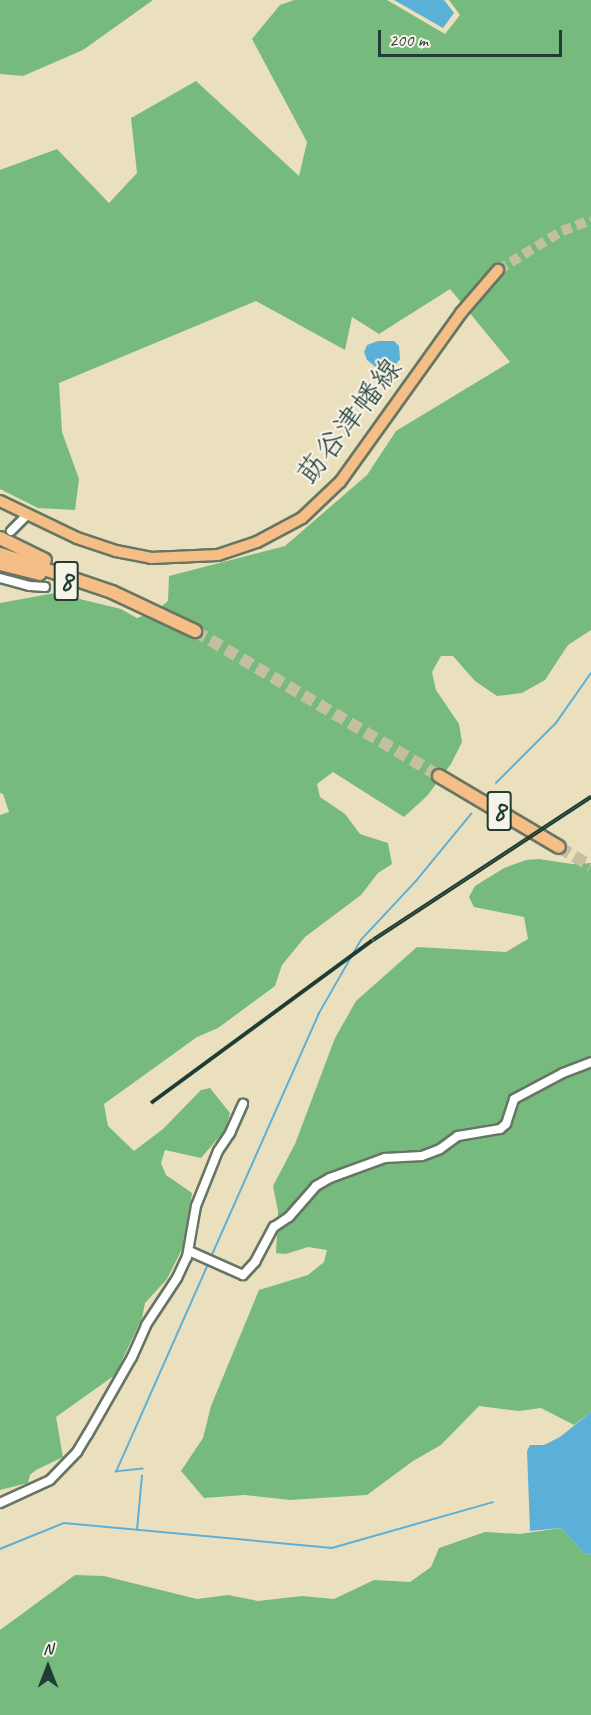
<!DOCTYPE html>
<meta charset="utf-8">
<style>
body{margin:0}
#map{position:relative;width:591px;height:1715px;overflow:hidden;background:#ebe0be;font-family:Caveat,"Klee One",sans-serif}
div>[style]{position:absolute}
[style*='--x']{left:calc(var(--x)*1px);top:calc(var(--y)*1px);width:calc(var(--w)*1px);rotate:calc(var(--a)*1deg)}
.forest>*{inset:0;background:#76ba7d}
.water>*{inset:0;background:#5bb0d8}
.stream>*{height:1.5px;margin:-0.75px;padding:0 0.75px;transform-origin:0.75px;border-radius:0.75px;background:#5bb0d8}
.major-tunnel>*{height:10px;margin-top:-5px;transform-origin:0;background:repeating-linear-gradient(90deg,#c2bfa2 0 10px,transparent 0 15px)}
.highway-tunnel>*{height:12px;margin-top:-6px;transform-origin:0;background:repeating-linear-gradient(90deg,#c2bfa2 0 12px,transparent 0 18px)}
.roads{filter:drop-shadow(2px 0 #667664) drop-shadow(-2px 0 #667664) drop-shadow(0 2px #667664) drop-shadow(0 -2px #667664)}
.minor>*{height:8px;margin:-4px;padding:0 4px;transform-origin:4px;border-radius:4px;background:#fff}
.major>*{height:10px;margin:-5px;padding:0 5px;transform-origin:5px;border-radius:5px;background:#f5be86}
.highway>*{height:12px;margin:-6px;padding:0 6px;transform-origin:6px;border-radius:6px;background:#f5be86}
.rail>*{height:4px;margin-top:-2px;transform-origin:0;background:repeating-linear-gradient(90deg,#f7f3e8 0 4.5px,#1f3d34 0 9px);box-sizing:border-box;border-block:2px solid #1f3d34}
span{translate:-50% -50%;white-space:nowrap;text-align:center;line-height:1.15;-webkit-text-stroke:4.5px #f7f3e8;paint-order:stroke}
.shield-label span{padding:2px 4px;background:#f7f3e8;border:2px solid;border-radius:4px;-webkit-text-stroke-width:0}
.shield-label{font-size:28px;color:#1f3d34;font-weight:700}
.street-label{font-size:30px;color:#1f3d34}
.north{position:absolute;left:18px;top:1637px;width:60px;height:60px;-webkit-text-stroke:4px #f7f3e8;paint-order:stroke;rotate:0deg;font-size:16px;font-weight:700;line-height:24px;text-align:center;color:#1f3d34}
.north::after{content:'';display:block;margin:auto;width:21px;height:27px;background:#1f3d34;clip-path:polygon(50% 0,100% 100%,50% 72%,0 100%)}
.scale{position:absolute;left:378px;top:30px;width:184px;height:27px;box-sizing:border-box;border:3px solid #1f3d34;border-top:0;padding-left:8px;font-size:18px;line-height:21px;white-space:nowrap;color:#1f3d34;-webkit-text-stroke:4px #f7f3e8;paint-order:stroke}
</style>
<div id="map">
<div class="forest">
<div style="clip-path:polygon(0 0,153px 0,83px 50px,23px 76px,0 74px)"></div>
<div style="clip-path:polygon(294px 0,387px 0,445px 34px,460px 15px,449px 0,591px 0,591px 630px,568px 645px,545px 680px,522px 693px,497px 696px,475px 681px,453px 656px,441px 656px,432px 672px,436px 690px,459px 724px,462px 742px,451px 764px,427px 796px,404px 817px,333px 772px,317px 784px,320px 797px,345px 814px,360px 834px,388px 843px,392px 864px,378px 873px,361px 895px,305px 937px,282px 965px,275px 986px,218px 1028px,197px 1037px,104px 1104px,108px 1126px,134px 1151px,163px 1129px,201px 1090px,210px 1088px,230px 1113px,226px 1129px,201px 1158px,165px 1150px,161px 1163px,166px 1175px,192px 1193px,183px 1247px,167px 1279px,145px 1303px,142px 1318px,115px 1375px,56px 1417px,63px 1457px,36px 1470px,30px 1475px,28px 1483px,0 1490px,0 815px,9px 812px,3px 794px,0 793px,0 603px,55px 593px,121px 609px,137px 618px,156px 611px,168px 601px,169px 576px,285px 546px,367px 475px,396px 431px,510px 362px,450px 289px,379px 334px,352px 317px,345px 350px,256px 301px,59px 383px,62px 432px,79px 479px,75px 510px,38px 508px,0 489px,0 170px,57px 149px,109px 203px,137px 173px,131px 118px,196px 81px,299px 176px,307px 142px,252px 39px,280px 5px)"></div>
<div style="clip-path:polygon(539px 859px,572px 864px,591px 863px,591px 1412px,574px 1425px,541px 1408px,519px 1411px,479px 1406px,441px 1445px,413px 1461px,367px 1495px,290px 1500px,245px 1495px,204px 1498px,181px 1471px,203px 1438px,211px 1406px,259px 1290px,308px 1275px,324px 1262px,327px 1250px,308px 1247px,286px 1254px,276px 1253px,278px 1211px,273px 1186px,295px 1144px,335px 1038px,356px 1001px,417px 947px,506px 952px,528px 939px,524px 917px,474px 907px,469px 897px,475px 886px,504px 868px,526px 860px)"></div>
<div style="clip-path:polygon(561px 1528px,584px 1553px,591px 1555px,591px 1715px,0 1715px,0 1630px,75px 1575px,104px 1576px,197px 1599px,228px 1595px,258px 1601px,302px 1596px,334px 1599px,374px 1580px,410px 1582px,431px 1567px,439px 1548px,485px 1532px,520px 1534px)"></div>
</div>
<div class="water">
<div style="clip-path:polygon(394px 0,444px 0,454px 13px,443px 28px)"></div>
<div style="clip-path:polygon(378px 341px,394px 341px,399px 346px,400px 359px,391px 370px,382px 372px,367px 360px,364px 352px,367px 345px)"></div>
<div style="clip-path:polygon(591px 1412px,591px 1555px,584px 1553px,561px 1528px,530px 1531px,527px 1451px,530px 1445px,544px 1445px,560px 1437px)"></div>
</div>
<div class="stream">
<div style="--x:496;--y:783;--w:85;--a:-45"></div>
<div style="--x:556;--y:723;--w:61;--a:-55"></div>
<div style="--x:211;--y:1257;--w:265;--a:-66.1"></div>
<div style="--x:318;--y:1015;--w:86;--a:-60.2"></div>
<div style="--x:361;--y:940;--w:81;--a:-47"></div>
<div style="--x:416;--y:881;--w:87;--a:-50.6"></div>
<div style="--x:143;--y:1469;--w:27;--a:174"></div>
<div style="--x:116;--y:1472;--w:227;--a:-66.1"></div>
<div style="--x:137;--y:1530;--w:54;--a:-84.7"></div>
<div style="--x:0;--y:1549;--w:69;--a:-22.1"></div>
<div style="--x:64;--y:1523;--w:269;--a:5.3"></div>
<div style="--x:332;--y:1548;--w:167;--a:-15.9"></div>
</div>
<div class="major-tunnel">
<div style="--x:498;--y:270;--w:75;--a:-31.4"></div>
<div style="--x:562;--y:231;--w:31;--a:-21"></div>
</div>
<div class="highway-tunnel">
<div style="--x:195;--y:631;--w:284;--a:30.7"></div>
<div style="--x:559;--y:847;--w:37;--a:31"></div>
</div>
<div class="roads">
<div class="minor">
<div style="--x:11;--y:531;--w:23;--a:-45"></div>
<div style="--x:0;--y:578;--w:31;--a:15"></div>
<div style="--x:30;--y:586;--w:15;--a:4"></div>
<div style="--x:189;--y:1251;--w:59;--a:24"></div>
<div style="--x:243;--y:1275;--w:18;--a:-47"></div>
<div style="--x:255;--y:1262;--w:40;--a:-62"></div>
<div style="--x:274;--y:1227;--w:18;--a:-34"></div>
<div style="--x:289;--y:1217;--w:41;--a:-48.9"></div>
<div style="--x:316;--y:1186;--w:16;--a:-30"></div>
<div style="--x:330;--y:1178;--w:59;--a:-20"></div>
<div style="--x:385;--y:1158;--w:37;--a:-3"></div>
<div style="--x:422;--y:1156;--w:19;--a:-21"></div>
<div style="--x:440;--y:1149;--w:22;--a:-36"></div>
<div style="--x:458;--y:1136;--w:43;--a:-9.5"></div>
<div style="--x:500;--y:1129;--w:8;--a:-40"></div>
<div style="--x:506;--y:1124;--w:26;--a:-72"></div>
<div style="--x:514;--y:1099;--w:55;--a:-28"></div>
<div style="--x:563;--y:1073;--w:30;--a:-21"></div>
<div style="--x:0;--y:1503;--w:55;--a:-24.7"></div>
<div style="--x:50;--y:1480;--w:39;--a:-46"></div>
<div style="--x:77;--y:1452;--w:21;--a:-59"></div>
<div style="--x:88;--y:1434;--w:89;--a:-60.3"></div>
<div style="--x:132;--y:1357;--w:35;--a:-66"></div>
<div style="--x:146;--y:1325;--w:56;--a:-56.6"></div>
<div style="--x:177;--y:1278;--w:23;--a:-65"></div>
<div style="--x:187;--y:1257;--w:52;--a:-80"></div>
<div style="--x:196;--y:1206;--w:59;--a:-68.2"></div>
<div style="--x:218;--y:1151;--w:22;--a:-56"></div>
<div style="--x:230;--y:1133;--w:32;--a:-66"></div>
</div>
<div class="major">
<div style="--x:0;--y:501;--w:85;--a:25.7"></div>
<div style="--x:77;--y:538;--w:41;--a:18.4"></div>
<div style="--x:116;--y:551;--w:36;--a:11"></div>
<div style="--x:151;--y:558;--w:67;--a:-2.6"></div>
<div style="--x:218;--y:555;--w:41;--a:-18.4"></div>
<div style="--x:257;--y:542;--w:51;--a:-28.1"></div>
<div style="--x:302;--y:518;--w:52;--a:-43.5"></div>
<div style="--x:340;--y:482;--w:208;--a:-54.4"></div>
<div style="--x:461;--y:313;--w:57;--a:-49.3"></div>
</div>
<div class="highway">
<div style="--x:0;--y:538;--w:50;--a:26.1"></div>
<div style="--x:0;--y:554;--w:118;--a:18.7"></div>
<div style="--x:112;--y:592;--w:92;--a:25.2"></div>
<div style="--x:0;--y:564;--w:41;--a:14"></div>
<div style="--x:439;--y:776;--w:139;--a:30.6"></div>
</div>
</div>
<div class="rail">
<div style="--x:151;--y:1103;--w:275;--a:-36.3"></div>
<div style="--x:373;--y:940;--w:261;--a:-33.3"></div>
</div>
<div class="shield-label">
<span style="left:66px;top:581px">8</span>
<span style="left:499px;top:811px">8</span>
</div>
<div class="street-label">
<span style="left:349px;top:421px;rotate:-52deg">莇谷津幡線</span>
</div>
<div class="north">N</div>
<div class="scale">200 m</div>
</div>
